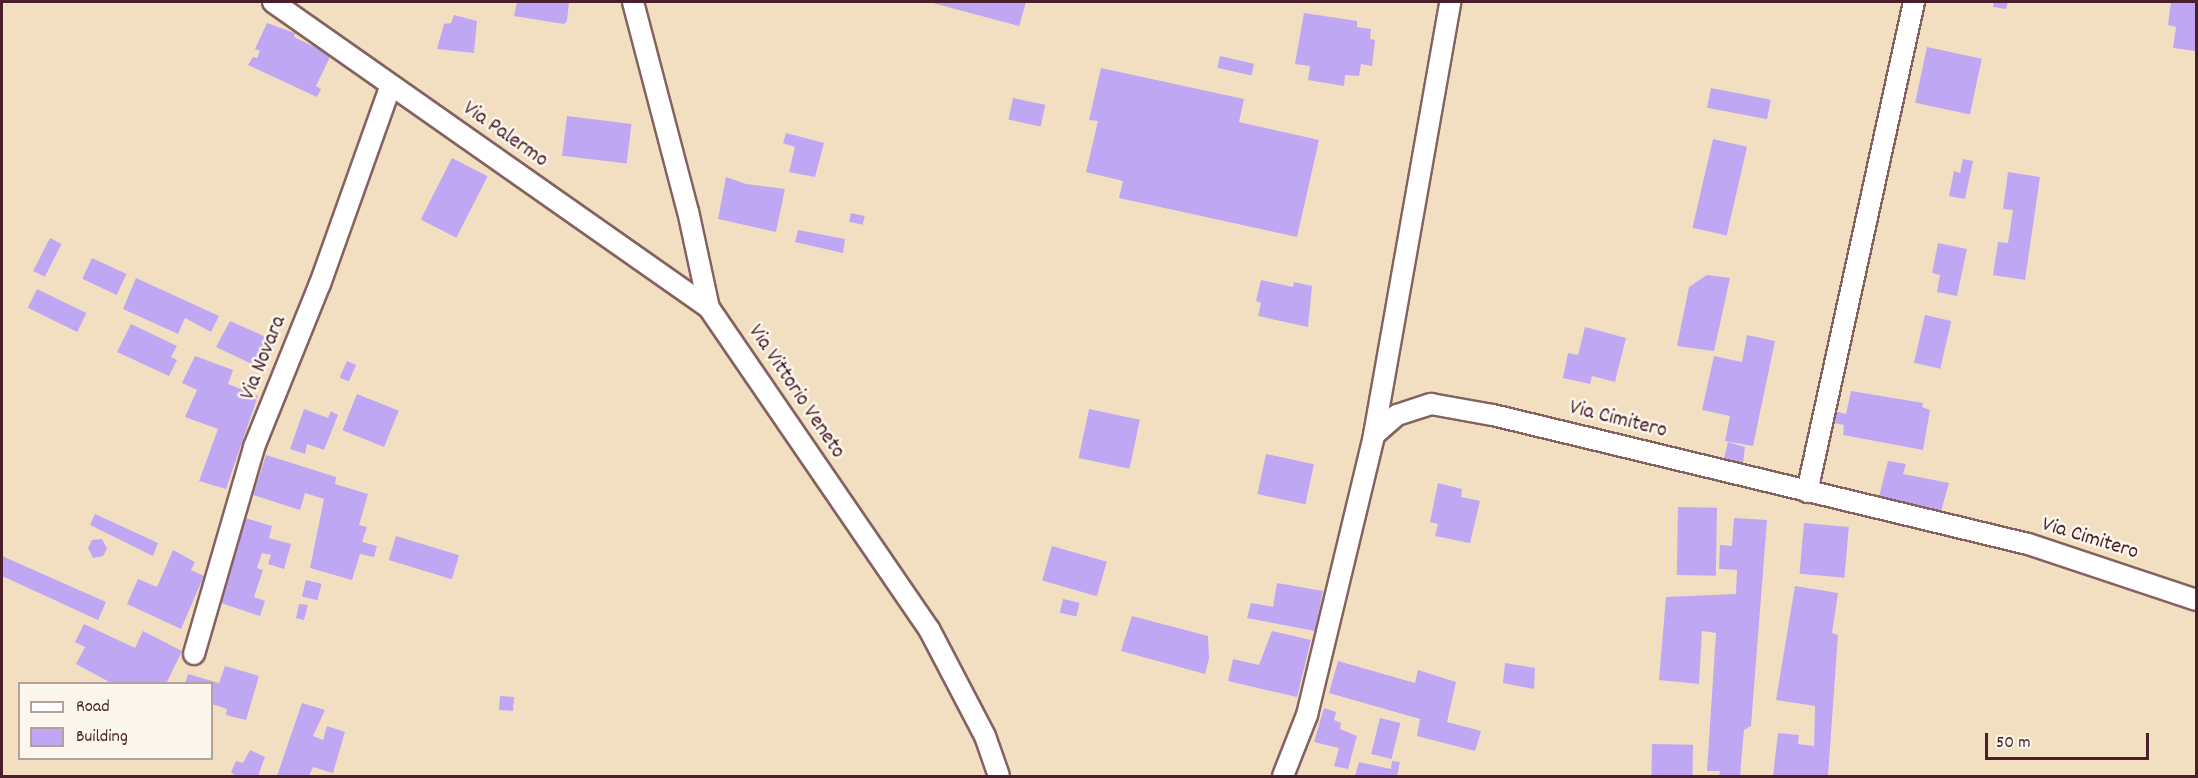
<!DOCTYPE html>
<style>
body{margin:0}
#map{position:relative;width:2198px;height:778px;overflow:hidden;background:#f2dfc1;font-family:Dekko,sans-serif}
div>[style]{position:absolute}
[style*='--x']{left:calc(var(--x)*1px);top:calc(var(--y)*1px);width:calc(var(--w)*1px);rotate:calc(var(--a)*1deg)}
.building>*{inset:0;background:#c0a7f3;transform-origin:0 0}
.roads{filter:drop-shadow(2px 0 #856260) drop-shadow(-2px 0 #856260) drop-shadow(0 2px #856260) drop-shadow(0 -2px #856260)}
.minor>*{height:20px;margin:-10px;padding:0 10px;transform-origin:10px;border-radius:10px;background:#fff}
span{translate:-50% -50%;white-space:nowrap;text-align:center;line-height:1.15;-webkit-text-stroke:5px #fbf7ec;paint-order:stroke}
.street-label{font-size:22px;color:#4a1f2b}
.frame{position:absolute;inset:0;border:3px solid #4a1f2b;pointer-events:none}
.legend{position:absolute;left:18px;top:682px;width:195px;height:78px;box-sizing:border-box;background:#fbf7ec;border:2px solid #b4a19f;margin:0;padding:8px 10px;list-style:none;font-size:18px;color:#4a1f2b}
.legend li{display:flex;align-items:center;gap:12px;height:30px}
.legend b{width:30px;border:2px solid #b4a19f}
.scale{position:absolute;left:1985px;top:733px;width:164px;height:27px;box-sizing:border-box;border:3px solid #4a1f2b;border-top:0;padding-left:8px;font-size:18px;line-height:21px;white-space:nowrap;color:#4a1f2b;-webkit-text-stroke:4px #fbf7ec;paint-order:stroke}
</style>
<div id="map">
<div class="building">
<div style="clip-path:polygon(517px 2px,569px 2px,567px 21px,564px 24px,514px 16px)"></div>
<div style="clip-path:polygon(929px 2px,1026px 2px,1019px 26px)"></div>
<div style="clip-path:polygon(1994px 2px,2008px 2px,2006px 9px,1993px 7px)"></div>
<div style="clip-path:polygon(2171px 2px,2196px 2px,2196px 51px,2173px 48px,2176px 27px,2168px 25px)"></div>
<div style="clip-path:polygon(1304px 13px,1357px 21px,1357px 27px,1371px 29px,1370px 39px,1375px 40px,1372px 66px,1361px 64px,1359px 76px,1345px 75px,1344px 86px,1308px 80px,1310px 66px,1295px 64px)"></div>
<div style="clip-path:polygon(454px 15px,477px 21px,474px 53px,437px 49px,444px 24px,451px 23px)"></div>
<div style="clip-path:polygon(267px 23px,295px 33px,294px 37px,331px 55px,316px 86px,321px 89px,317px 97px,248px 65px,253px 57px,257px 58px,260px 51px,255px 49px)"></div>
<div style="left:1927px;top:47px;width:56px;height:57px;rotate:12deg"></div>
<div style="left:1220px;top:56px;width:35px;height:12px;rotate:13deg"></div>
<div style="clip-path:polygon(1101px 68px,1244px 99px,1239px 122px,1319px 140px,1297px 237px,1119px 198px,1123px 181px,1086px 172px,1098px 121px,1089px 120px)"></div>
<div style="left:1711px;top:88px;width:61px;height:20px;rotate:11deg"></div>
<div style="left:1013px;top:98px;width:33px;height:22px;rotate:12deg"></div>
<div style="left:567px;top:116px;width:65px;height:40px;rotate:7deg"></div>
<div style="clip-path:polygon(786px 133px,824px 143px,815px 177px,789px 172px,795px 147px,783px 143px)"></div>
<div style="left:1713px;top:139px;width:35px;height:91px;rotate:13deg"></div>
<div style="left:452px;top:158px;width:40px;height:69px;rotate:27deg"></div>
<div style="clip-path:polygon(1963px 159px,1973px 161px,1965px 199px,1949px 196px,1954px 171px,1960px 173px)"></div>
<div style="clip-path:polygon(2008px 172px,2040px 177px,2025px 280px,1993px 275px,1998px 242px,2008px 243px,2013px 210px,2003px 209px)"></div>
<div style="clip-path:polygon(726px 177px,746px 184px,785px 189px,776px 232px,718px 219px)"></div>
<div style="left:851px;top:213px;width:14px;height:9px;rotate:12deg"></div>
<div style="clip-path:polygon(798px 230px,845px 239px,843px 253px,795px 242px)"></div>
<div style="left:50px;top:238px;width:13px;height:37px;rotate:27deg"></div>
<div style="clip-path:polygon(1938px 243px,1967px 249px,1957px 296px,1937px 292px,1940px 275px,1932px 273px)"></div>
<div style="left:92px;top:258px;width:38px;height:23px;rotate:25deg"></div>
<div style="clip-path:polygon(1707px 275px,1730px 278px,1714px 351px,1677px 346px,1689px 287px)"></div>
<div style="clip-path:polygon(136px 278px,219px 316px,211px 332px,185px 318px,178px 334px,123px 309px)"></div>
<div style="clip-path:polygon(1261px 280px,1293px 287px,1294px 282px,1312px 286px,1308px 327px,1258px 316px,1261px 303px,1256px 301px)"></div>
<div style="left:37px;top:289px;width:55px;height:21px;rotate:26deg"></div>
<div style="left:1925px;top:315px;width:27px;height:49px;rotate:13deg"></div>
<div style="clip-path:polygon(230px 321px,275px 341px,267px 365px,261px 363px,260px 368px,216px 347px)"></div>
<div style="clip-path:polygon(131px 324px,177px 346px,171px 357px,177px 360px,169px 376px,117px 352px)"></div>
<div style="clip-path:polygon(1585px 327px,1626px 338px,1615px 382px,1592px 376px,1590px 384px,1563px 378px,1568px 353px,1578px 355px)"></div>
<div style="clip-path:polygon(1747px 335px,1775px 341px,1753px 446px,1725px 441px,1730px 416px,1702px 410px,1714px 356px,1742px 362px)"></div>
<div style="clip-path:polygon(195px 356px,233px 370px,228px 384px,258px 396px,226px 489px,199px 481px,218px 429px,185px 417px,197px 390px,182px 383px)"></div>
<div style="left:347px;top:361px;width:10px;height:18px;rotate:24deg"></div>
<div style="clip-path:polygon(1851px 391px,1923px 403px,1922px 407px,1930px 410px,1923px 450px,1843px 435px,1844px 425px,1829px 422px,1831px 410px,1846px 414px)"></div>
<div style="left:357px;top:394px;width:45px;height:39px;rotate:22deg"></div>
<div style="clip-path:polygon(304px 409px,328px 418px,331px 411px,338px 415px,324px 450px,307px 444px,305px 454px,290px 449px)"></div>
<div style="left:1089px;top:409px;width:52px;height:50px;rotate:12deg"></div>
<div style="clip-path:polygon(1728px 442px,1745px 447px,1743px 464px,1724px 459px)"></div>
<div style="left:1266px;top:454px;width:49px;height:41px;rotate:12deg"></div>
<div style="clip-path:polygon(266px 455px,336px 477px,335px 484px,368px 494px,359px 525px,367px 527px,362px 542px,377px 546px,374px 557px,360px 554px,352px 580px,310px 568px,324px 499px,305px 493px,300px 510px,253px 495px)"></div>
<div style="clip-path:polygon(1888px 461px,1906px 464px,1903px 474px,1949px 483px,1941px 511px,1879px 497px)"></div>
<div style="clip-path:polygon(1438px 483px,1462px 489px,1461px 497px,1480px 501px,1470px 543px,1435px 536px,1438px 524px,1430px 522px)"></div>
<div style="left:1678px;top:507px;width:39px;height:68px;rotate:1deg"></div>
<div style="clip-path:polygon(95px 514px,158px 543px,153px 556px,90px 525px)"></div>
<div style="clip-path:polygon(242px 517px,272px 526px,269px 538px,291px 544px,284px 569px,268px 564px,271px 555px,262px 553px,257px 568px,263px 570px,254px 597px,265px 601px,260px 616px,215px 601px)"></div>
<div style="clip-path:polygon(1734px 518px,1767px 520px,1751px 726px,1744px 730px,1740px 776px,1719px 776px,1720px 771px,1707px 771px,1716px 633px,1702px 631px,1699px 684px,1659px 680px,1666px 597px,1736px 594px,1737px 570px,1719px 569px,1720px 545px,1732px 546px)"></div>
<div style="left:1804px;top:523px;width:45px;height:51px;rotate:5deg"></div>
<div style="left:396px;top:536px;width:66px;height:25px;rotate:17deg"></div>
<div style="clip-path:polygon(102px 539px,107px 549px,103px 556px,93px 558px,88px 548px,92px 540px)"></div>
<div style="left:1052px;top:546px;width:57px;height:36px;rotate:16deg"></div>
<div style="clip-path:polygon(173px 550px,195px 562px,191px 570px,204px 576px,181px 629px,127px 604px,138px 579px,157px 587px)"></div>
<div style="clip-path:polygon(2px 556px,106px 602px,98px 620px,2px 576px)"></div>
<div style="left:306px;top:580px;width:16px;height:17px;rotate:14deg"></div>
<div style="clip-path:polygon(1277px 583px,1323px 591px,1315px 631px,1247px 618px,1251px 603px,1273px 607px)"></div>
<div style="clip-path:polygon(1795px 586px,1838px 593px,1832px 633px,1838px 635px,1828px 776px,1773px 776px,1778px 733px,1799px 735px,1798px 744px,1814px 746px,1815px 706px,1776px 700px)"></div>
<div style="left:1063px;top:599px;width:17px;height:14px;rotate:13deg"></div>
<div style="clip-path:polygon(299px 604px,308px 605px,304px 620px,296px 618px)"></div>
<div style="clip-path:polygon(1132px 616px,1208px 636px,1209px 658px,1205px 674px,1121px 651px)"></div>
<div style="clip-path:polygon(84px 624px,135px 648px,143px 631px,182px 651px,166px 684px,113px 684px,76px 664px,85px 647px,75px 642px)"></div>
<div style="clip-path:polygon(1272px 631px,1311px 640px,1297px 697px,1228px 681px,1233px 659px,1259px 665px)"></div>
<div style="clip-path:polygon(1338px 661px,1415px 683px,1418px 670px,1456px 682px,1447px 722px,1481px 731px,1475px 751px,1417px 736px,1420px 719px,1329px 693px)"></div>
<div style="clip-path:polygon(1505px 663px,1535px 668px,1534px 689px,1503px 683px)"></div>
<div style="clip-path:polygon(225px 666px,259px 676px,246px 720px,226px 715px,227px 709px,212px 704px,212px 684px,185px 684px,188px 674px,219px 683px)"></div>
<div style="left:500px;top:696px;width:14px;height:14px;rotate:4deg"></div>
<div style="clip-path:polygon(302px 703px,325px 710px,313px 736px,323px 740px,327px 726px,345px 732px,333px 773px,313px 767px,309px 776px,277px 776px)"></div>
<div style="clip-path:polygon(1324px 708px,1336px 712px,1334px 720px,1341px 723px,1340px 729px,1357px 736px,1348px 769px,1334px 766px,1339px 748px,1314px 742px)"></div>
<div style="left:1380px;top:718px;width:21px;height:37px;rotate:14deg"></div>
<div style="left:1652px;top:744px;width:41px;height:32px;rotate:1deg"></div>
<div style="clip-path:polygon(250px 750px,265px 757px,258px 776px,235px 776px,231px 772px,236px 761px,243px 763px)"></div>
<div style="clip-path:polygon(1392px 761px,1400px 762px,1397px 776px,1355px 776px,1359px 762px,1391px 769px)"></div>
</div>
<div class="roads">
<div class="minor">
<div style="--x:273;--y:2;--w:533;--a:35.06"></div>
<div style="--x:633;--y:2;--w:216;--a:75.3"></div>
<div style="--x:688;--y:211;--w:99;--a:77.8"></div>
<div style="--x:709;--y:308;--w:389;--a:55.6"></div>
<div style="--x:929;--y:629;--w:121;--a:62.4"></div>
<div style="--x:985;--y:736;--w:42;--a:70.7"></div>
<div style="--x:1374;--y:435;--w:440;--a:-80"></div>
<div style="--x:1807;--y:492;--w:502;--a:-77.68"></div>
<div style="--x:194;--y:654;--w:216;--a:-73.8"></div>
<div style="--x:254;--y:447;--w:176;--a:-68"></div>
<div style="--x:320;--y:284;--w:211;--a:-70.4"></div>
<div style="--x:1283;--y:776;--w:66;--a:-68.5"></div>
<div style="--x:1307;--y:715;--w:288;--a:-76.5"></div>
<div style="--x:1374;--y:435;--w:30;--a:-41"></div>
<div style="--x:1397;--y:415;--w:36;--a:-18"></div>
<div style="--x:1431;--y:404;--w:63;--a:10.1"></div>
<div style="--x:1493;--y:415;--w:550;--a:13.56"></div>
<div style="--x:2028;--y:544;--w:177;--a:18.4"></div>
</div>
</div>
<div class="street-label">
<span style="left:505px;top:135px;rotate:35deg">Via Palermo</span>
<span style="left:264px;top:358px;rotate:-68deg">Via Novara</span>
<span style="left:796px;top:392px;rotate:56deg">Via Vittorio Veneto</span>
<span style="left:1618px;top:420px;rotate:14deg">Via Cimitero</span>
<span style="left:2090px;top:539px;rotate:17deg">Via Cimitero</span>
</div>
<div class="frame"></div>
<ul class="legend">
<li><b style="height:8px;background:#fff"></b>Road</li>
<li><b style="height:16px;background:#c0a7f3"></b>Building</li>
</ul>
<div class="scale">50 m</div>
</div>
